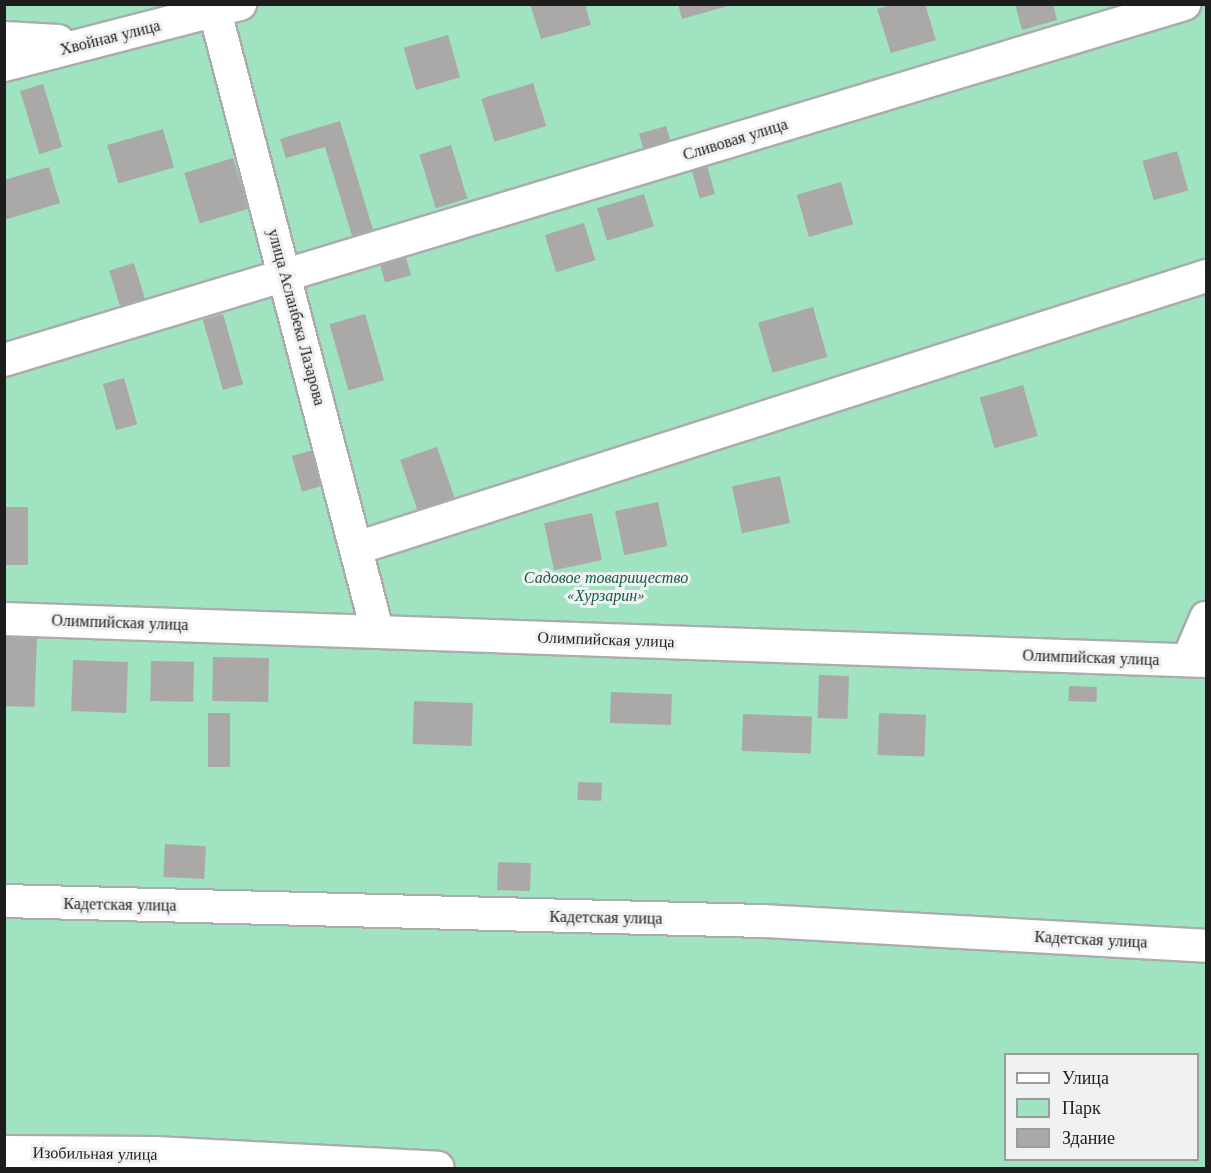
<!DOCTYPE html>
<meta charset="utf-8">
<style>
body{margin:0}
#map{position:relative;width:1211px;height:1173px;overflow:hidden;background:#e3e4e6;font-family:"Libre Baskerville",serif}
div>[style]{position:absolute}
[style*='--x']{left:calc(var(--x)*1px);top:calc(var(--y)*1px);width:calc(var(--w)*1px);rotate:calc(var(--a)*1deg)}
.green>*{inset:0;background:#a0e3c1}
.building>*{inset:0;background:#aaa9a7;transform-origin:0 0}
.roads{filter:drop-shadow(2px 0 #abacae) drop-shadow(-2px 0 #abacae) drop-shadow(0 2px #abacae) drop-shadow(0 -2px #abacae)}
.street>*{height:32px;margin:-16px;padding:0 16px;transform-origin:16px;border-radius:16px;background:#fff}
span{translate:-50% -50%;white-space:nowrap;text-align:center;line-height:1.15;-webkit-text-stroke:6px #f0f1f3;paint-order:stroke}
.street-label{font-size:16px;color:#1d1d1e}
.park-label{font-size:16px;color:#135c40;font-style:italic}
.frame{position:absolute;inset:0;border:6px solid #1d1d1e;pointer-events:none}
.legend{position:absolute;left:1004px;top:1053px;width:195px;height:108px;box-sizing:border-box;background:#f0f1f3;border:2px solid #9c9c9e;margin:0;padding:8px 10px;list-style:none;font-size:18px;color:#1d1d1e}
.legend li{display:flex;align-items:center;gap:12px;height:30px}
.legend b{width:30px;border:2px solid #9c9c9e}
</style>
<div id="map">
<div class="green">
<div style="clip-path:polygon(evenodd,5px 5px,1206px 5px,1206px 1168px,5px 1168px,5px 5px,1006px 1054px,1198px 1054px,1198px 1160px,1006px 1160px,1006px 1054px)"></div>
</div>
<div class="building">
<div style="clip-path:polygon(530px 4px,585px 4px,591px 25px,541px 39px)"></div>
<div style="clip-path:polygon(678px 4px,731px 4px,731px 5px,682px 19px)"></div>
<div style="clip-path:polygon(894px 4px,925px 4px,936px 40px,891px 53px,877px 9px)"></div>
<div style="clip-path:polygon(1015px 4px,1053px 4px,1057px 20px,1022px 30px)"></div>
<div style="left:448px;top:35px;width:44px;height:46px;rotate:74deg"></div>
<div style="left:533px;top:83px;width:45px;height:54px;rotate:73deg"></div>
<div style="left:43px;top:84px;width:66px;height:24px;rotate:73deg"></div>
<div style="clip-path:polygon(340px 121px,374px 233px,353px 239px,325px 147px,286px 158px,280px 139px)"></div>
<div style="left:666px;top:126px;width:18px;height:28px;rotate:74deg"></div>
<div style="left:163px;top:129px;width:40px;height:58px;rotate:74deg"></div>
<div style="left:451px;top:145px;width:56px;height:33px;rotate:73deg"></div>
<div style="left:1177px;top:151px;width:41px;height:36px;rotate:74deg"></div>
<div style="left:233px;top:158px;width:53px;height:51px;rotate:73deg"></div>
<div style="left:706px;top:162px;width:33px;height:16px;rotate:74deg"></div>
<div style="clip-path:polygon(49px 167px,60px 203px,4px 220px,4px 180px)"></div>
<div style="left:841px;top:182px;width:44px;height:46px;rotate:74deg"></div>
<div style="left:644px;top:194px;width:34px;height:49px;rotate:73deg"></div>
<div style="left:584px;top:223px;width:39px;height:41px;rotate:73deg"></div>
<div style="left:405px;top:254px;width:22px;height:27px;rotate:74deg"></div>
<div style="left:134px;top:263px;width:45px;height:26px;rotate:73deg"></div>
<div style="left:813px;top:307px;width:52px;height:57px;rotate:74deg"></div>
<div style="left:223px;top:314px;width:73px;height:21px;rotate:74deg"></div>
<div style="left:365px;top:314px;width:69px;height:37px;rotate:74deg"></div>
<div style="left:124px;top:378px;width:48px;height:22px;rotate:74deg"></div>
<div style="left:1023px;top:385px;width:53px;height:45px;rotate:74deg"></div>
<div style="left:437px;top:447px;width:59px;height:39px;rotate:71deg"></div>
<div style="left:313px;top:450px;width:37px;height:22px;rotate:74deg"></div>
<div style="left:780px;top:476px;width:48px;height:49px;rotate:78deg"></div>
<div style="left:658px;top:502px;width:45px;height:44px;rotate:78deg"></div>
<div style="left:4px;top:507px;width:24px;height:58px"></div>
<div style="left:592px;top:513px;width:48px;height:49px;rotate:78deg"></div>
<div style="left:4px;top:635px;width:33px;height:71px;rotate:2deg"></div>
<div style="left:213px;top:657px;width:56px;height:44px;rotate:1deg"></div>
<div style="left:73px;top:660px;width:55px;height:51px;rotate:2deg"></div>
<div style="left:151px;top:661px;width:43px;height:40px;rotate:1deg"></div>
<div style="left:819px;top:675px;width:30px;height:43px;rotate:2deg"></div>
<div style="left:1069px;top:686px;width:28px;height:15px;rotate:2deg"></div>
<div style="left:611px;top:692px;width:61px;height:31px;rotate:2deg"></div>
<div style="left:414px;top:701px;width:59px;height:43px;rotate:2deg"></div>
<div style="left:208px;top:713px;width:22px;height:54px"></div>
<div style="left:879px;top:713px;width:47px;height:42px;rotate:2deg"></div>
<div style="left:743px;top:714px;width:69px;height:37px;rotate:2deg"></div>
<div style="left:578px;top:782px;width:24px;height:18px;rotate:2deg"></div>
<div style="left:165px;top:844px;width:41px;height:33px;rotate:3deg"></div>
<div style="left:498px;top:862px;width:33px;height:28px;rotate:2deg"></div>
</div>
<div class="roads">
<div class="street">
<div style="--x:213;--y:4;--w:647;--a:75.32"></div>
<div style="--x:4;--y:38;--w:54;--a:3.2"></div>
<div style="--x:4;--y:65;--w:244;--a:-14.5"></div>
<div style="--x:4;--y:360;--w:1233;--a:-16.79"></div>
<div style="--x:360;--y:547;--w:888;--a:-17.76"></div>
<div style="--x:4;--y:619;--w:1203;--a:2"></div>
<div style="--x:1188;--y:660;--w:46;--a:-66.8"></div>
<div style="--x:4;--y:901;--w:760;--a:1.51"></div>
<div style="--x:764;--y:921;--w:443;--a:3.2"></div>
<div style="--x:4;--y:1152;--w:151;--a:0.4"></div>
<div style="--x:155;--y:1153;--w:283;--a:3"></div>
</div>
</div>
<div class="street-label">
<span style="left:110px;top:37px;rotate:-14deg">Хвойная улица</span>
<span style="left:735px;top:139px;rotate:-17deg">Сливовая улица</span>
<span style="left:297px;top:317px;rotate:75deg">улица Асланбека Лазарова</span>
<span style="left:120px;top:622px;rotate:2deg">Олимпийская улица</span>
<span style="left:606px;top:639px;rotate:2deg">Олимпийская улица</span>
<span style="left:1091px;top:657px;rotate:2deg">Олимпийская улица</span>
<span style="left:120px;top:904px;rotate:1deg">Кадетская улица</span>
<span style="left:606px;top:917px;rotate:1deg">Кадетская улица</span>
<span style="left:1091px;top:939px;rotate:3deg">Кадетская улица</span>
<span style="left:95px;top:1153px;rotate:1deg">Изобильная улица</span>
</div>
<div class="park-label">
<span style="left:606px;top:586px">Садовое товарищество<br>«Хурзарин»</span>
</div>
<div class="frame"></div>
<ul class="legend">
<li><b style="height:8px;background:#fff"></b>Улица</li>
<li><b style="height:16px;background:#a0e3c1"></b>Парк</li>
<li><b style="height:16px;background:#aaa9a7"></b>Здание</li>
</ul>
</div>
